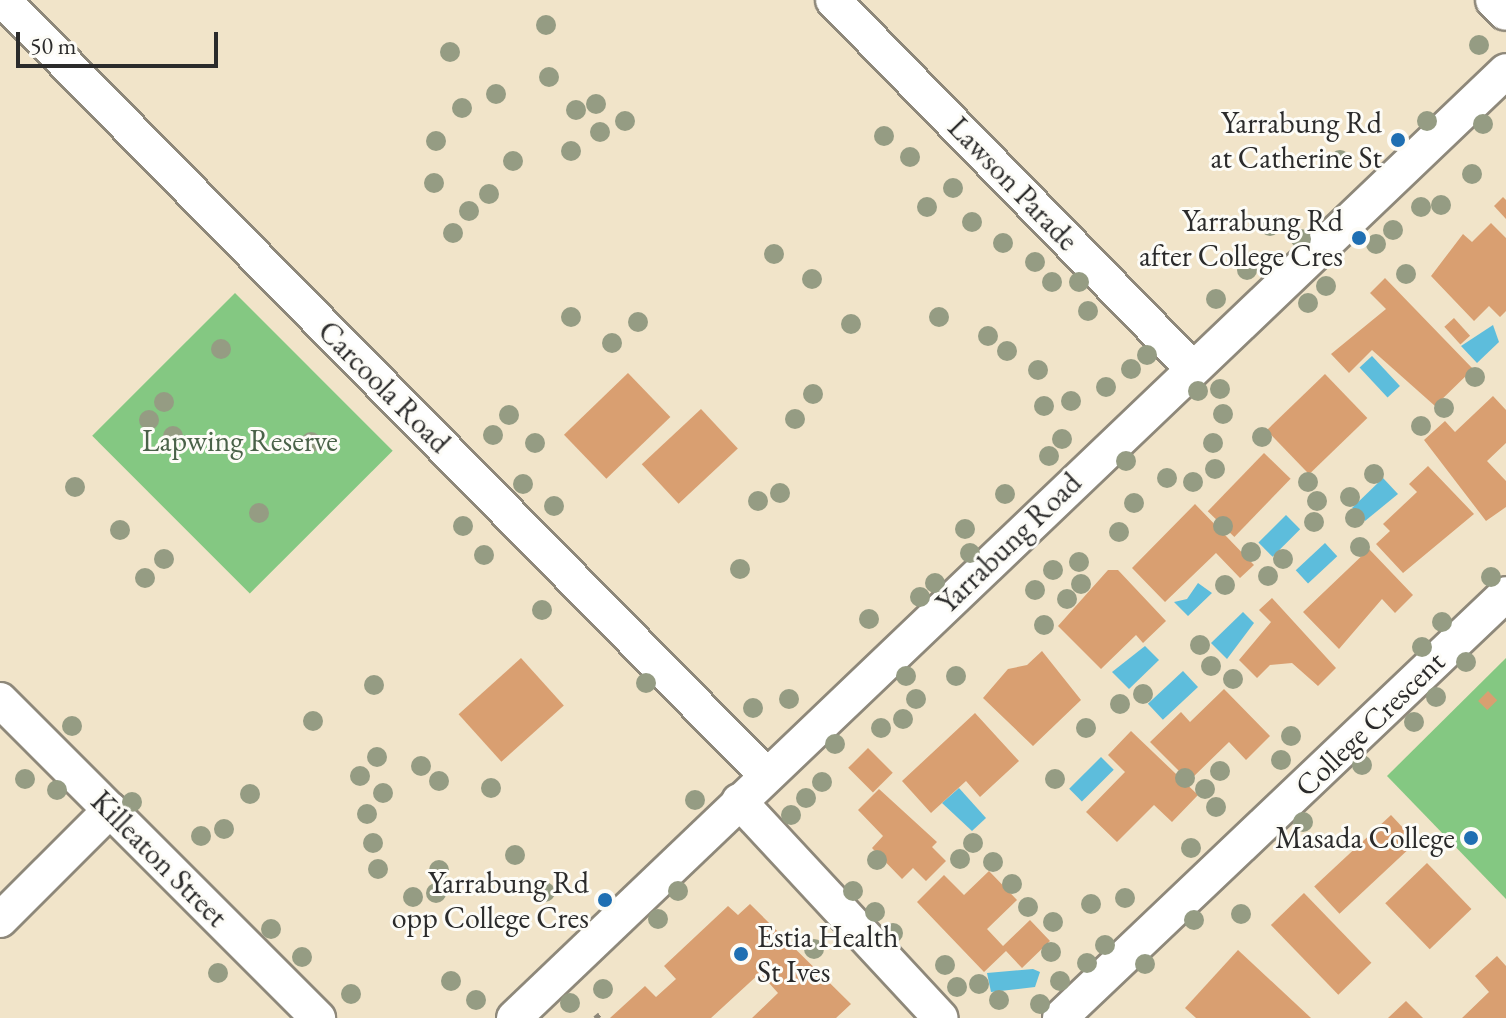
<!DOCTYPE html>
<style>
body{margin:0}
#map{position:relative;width:1506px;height:1018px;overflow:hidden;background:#f1e4c9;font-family:"EB Garamond",serif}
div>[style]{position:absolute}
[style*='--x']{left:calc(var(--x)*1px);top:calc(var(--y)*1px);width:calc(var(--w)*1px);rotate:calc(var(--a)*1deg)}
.green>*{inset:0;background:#84c882;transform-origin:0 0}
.water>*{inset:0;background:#5dbddc;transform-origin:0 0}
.building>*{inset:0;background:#d99f71;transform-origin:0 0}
.path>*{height:5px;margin-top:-2.5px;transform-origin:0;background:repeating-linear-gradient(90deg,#8e887a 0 6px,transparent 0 12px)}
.roads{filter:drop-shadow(2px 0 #8e887a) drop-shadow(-2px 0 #8e887a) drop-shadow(0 2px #8e887a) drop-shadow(0 -2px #8e887a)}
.minor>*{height:34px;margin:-17px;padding:0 17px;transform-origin:17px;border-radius:17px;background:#fff}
.trees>*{width:20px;height:20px;margin:-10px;border-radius:50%;background:#959c83}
.dots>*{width:22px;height:22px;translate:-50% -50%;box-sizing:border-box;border:4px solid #fdfcf7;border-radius:50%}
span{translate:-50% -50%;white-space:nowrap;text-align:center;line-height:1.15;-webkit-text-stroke:6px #fdfcf7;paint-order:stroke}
.poi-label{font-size:30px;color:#2b2b2b}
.right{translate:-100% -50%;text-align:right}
.left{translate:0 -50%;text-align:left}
.street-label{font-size:30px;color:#2b2b2b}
.park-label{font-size:30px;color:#4a6249}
.scale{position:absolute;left:16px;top:32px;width:202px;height:36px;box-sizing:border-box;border:4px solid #2b2b2b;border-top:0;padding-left:10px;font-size:24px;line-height:28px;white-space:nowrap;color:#2b2b2b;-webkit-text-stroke:6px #fdfcf7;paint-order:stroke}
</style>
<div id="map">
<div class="green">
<div style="left:235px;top:293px;width:223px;height:202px;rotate:45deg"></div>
<div style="clip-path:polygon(1506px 658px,1506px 899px,1387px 776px)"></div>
</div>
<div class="water">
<div style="clip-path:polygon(1493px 325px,1499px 342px,1477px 363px,1461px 346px)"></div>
<div style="left:1372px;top:356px;width:41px;height:17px;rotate:47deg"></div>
<div style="clip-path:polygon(1383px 478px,1398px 494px,1365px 521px,1352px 508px)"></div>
<div style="left:1286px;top:515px;width:20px;height:39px;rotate:45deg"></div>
<div style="left:1325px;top:543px;width:18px;height:40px;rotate:47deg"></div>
<div style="clip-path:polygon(1198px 583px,1212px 593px,1188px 616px,1174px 602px,1187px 599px)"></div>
<div style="clip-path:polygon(1243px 612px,1254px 623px,1227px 659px,1211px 643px)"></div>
<div style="clip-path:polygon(1145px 646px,1159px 660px,1129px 689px,1112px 672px)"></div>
<div style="left:1183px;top:671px;width:22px;height:48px;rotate:47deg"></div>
<div style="left:1101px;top:757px;width:18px;height:45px;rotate:45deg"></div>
<div style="clip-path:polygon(959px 788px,986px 818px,972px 831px,942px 803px)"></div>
<div style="clip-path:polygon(1033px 969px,1040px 972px,1035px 987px,991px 992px,987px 973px)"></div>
</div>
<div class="building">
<div style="clip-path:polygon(1503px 197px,1506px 200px,1506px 219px,1494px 206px)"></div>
<div style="clip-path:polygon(1491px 223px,1506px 238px,1506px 311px,1500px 317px,1489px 306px,1474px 321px,1431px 276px,1463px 234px,1472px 242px)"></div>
<div style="clip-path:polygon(1385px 278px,1473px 369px,1435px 406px,1372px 350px,1349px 373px,1331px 354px,1386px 309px,1370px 293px)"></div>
<div style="left:1454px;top:318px;width:24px;height:13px;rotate:48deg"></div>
<div style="left:628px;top:373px;width:61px;height:89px;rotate:46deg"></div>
<div style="left:1325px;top:374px;width:61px;height:81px;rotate:46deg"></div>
<div style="clip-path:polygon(1493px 396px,1506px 410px,1506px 443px,1487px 461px,1506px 481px,1506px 507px,1486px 521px,1424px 440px,1445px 421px,1455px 432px)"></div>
<div style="left:701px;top:409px;width:54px;height:81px;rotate:47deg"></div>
<div style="left:1264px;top:453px;width:37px;height:81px;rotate:44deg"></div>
<div style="clip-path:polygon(1428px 466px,1474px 514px,1403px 573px,1376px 544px,1390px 531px,1383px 524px,1417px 492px,1409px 484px)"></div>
<div style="clip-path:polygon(1195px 504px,1254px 565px,1240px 578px,1216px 553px,1165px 602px,1132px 568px)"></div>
<div style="clip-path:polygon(1369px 549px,1413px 595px,1395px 613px,1382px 599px,1339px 649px,1303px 612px)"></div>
<div style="clip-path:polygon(1108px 570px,1118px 570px,1166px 621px,1143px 643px,1136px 635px,1101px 669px,1058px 626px)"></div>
<div style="clip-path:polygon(1272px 598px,1336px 668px,1318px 686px,1292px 663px,1270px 665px,1257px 678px,1239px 660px,1271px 622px,1259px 610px)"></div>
<div style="clip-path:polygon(1042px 651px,1081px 700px,1033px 746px,983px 698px,1008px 669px,1027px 665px)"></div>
<div style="left:521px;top:658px;width:64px;height:84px;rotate:48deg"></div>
<div style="clip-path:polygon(1224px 689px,1270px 736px,1246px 760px,1229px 742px,1189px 781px,1150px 742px,1181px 712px,1190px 722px)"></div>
<div style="left:1488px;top:691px;width:13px;height:14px;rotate:45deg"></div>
<div style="clip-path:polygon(975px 713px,1019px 761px,980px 797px,966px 781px,931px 813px,902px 781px)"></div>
<div style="clip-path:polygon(1131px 731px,1198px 795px,1172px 822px,1154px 805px,1117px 842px,1086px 812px,1125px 772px,1108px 755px)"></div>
<div style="left:868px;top:748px;width:35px;height:28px;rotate:45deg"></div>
<div style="clip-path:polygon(879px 789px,937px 842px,932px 847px,946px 861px,926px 881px,913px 868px,902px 879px,872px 848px,883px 836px,858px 810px)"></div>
<div style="left:1391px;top:815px;width:37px;height:105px;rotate:47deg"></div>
<div style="left:1427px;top:863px;width:64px;height:58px;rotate:46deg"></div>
<div style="clip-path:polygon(989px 871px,1017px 900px,987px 929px,1003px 946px,1030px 920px,1050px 941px,1022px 968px,1006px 951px,984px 972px,917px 902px,944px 875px,964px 895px)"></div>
<div style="left:1304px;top:893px;width:97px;height:46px;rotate:46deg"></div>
<div style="clip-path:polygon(750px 904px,851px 1004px,836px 1018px,752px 1018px,778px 993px,760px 973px,711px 1018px,610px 1018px,645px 986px,656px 997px,676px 979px,664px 966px,728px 906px,738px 915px)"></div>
<div style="clip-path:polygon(1238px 950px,1311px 1018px,1196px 1018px,1185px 1008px)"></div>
<div style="clip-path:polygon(1497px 956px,1506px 966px,1506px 1018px,1462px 1018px,1489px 992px,1475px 976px)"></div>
<div style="clip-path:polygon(1406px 1001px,1423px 1018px,1388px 1018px)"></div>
</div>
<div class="path">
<div style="--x:595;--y:1018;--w:6;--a:-39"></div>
</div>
<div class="roads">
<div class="minor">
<div style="--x:3;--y:0;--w:1088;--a:45.45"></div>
<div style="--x:833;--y:0;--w:514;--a:45.71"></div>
<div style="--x:1493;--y:0;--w:18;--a:45"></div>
<div style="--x:0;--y:700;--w:450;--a:45"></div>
<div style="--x:739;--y:801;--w:296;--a:47.1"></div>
<div style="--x:0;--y:920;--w:156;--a:-45"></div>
<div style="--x:514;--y:1018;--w:1371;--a:-43.67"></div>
<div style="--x:1060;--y:1018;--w:615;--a:-43.55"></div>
</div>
</div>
<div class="trees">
<div style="left:546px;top:25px"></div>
<div style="left:1479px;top:45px"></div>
<div style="left:450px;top:52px"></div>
<div style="left:549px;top:77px"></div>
<div style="left:496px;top:94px"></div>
<div style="left:596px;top:104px"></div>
<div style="left:462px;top:108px"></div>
<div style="left:576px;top:110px"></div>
<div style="left:625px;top:121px"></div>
<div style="left:1427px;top:121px"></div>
<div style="left:1483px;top:124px"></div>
<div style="left:600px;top:132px"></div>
<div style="left:884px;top:136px"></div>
<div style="left:436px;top:141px"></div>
<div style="left:571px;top:151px"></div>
<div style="left:910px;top:157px"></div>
<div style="left:1340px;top:160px"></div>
<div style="left:513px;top:161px"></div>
<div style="left:1472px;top:174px"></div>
<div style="left:434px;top:183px"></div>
<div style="left:953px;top:188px"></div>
<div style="left:489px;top:194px"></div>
<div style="left:1441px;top:205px"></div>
<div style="left:927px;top:207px"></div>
<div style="left:1421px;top:207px"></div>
<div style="left:469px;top:211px"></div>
<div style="left:972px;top:222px"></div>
<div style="left:1270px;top:226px"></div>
<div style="left:1393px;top:230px"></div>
<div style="left:453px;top:233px"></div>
<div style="left:1301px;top:239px"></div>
<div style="left:1003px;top:243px"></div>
<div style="left:1376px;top:244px"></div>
<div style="left:774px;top:254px"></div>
<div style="left:1035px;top:262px"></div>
<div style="left:1247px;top:270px"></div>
<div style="left:1406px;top:274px"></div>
<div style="left:812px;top:279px"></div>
<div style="left:1052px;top:282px"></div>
<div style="left:1079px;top:282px"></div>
<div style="left:1326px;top:286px"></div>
<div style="left:1216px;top:299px"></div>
<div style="left:1308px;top:303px"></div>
<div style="left:1088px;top:311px"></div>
<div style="left:571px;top:317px"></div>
<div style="left:939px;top:317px"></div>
<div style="left:638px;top:322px"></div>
<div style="left:851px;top:324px"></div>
<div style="left:988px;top:336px"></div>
<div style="left:612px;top:343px"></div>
<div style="left:221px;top:349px"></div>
<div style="left:1007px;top:351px"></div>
<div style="left:1147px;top:355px"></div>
<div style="left:1131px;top:369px"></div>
<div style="left:1038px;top:370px"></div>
<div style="left:1475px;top:377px"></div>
<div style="left:1106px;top:387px"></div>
<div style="left:1220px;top:389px"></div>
<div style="left:1198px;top:391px"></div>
<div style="left:813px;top:394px"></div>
<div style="left:1071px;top:401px"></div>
<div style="left:164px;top:402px"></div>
<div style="left:1044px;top:406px"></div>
<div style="left:1444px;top:408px"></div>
<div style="left:1223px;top:414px"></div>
<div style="left:509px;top:415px"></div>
<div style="left:795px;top:419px"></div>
<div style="left:149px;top:420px"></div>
<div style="left:1421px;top:426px"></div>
<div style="left:493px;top:435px"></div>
<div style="left:173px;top:436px"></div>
<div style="left:1262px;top:437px"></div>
<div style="left:1062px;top:439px"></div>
<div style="left:311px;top:442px"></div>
<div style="left:535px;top:443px"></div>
<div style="left:1213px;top:443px"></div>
<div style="left:1049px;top:456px"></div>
<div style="left:1126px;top:461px"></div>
<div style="left:1215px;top:469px"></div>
<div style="left:1374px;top:474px"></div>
<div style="left:1167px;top:478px"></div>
<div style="left:1193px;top:482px"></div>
<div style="left:1308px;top:482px"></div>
<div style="left:523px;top:484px"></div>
<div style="left:75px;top:487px"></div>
<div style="left:780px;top:493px"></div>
<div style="left:1005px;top:494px"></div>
<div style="left:1350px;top:497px"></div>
<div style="left:758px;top:501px"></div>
<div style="left:1317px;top:501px"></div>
<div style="left:1134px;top:503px"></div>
<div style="left:554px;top:506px"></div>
<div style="left:259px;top:513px"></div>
<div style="left:1355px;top:518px"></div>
<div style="left:1314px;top:522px"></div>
<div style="left:463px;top:526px"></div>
<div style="left:1223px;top:526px"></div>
<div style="left:965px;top:529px"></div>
<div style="left:120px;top:530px"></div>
<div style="left:1119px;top:532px"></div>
<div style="left:1360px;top:547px"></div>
<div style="left:1251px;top:552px"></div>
<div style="left:970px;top:553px"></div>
<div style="left:484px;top:555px"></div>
<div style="left:164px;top:559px"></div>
<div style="left:1283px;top:559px"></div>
<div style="left:1079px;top:562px"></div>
<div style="left:740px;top:569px"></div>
<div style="left:1053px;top:570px"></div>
<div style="left:1268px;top:576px"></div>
<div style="left:1491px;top:577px"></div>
<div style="left:145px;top:578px"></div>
<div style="left:935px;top:583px"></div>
<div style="left:1081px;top:584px"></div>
<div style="left:1225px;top:585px"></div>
<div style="left:1035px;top:590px"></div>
<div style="left:920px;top:597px"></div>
<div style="left:1067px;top:599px"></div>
<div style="left:542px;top:610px"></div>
<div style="left:869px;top:619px"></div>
<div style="left:1442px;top:622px"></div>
<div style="left:1044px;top:625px"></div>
<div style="left:1200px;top:645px"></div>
<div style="left:1422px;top:647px"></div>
<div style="left:1466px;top:662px"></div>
<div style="left:1211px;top:666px"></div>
<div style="left:906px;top:676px"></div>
<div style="left:956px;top:676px"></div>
<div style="left:1233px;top:679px"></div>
<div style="left:646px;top:683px"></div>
<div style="left:374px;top:685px"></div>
<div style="left:1143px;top:694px"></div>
<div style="left:1436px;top:697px"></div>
<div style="left:789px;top:699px"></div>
<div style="left:916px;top:699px"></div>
<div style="left:1120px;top:704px"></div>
<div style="left:753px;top:708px"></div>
<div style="left:903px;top:719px"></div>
<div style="left:313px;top:721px"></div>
<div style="left:1414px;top:722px"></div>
<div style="left:72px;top:726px"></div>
<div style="left:881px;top:728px"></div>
<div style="left:1086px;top:728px"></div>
<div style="left:1291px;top:736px"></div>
<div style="left:835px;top:744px"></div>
<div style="left:377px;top:757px"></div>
<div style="left:1281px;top:760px"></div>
<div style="left:1362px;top:765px"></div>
<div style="left:421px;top:766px"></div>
<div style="left:1220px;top:771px"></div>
<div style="left:360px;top:776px"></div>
<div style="left:1185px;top:778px"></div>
<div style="left:25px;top:779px"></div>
<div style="left:1055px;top:779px"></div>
<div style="left:439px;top:781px"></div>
<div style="left:822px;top:782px"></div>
<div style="left:491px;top:788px"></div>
<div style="left:1205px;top:789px"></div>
<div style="left:57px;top:790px"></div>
<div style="left:383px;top:793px"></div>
<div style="left:250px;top:794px"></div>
<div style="left:806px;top:798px"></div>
<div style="left:695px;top:800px"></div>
<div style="left:132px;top:802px"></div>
<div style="left:1216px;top:807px"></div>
<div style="left:367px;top:814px"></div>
<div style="left:791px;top:815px"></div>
<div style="left:1303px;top:822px"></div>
<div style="left:224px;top:829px"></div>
<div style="left:201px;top:836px"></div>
<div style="left:373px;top:843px"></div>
<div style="left:973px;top:843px"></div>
<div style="left:1191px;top:848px"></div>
<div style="left:515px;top:855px"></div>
<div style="left:960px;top:859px"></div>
<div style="left:877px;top:860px"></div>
<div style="left:993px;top:862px"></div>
<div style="left:378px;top:869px"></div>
<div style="left:439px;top:870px"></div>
<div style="left:1012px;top:884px"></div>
<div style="left:678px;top:891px"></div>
<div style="left:853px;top:891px"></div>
<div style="left:545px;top:892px"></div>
<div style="left:436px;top:893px"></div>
<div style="left:413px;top:897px"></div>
<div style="left:1125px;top:898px"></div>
<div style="left:1091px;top:904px"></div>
<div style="left:1028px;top:907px"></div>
<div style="left:875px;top:912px"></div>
<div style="left:1241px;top:914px"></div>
<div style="left:658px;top:919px"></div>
<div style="left:1194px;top:920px"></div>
<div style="left:1053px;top:922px"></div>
<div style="left:271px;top:929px"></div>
<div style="left:893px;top:933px"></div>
<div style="left:1105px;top:945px"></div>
<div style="left:814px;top:949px"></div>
<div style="left:1051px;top:952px"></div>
<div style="left:302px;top:957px"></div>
<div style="left:1087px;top:963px"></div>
<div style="left:1145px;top:964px"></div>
<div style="left:945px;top:965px"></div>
<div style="left:218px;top:973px"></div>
<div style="left:451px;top:981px"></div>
<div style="left:1060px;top:981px"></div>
<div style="left:979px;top:984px"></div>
<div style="left:957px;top:987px"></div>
<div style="left:603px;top:989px"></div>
<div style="left:351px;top:994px"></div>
<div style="left:476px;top:1000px"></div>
<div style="left:999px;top:1000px"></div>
<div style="left:570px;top:1003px"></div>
<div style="left:1040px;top:1004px"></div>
</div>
<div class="dots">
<div style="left:1398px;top:140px;background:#1f6fb2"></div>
<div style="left:1359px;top:238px;background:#1f6fb2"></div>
<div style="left:1471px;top:838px;background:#1f6fb2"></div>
<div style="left:605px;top:900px;background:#1f6fb2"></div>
<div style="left:741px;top:954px;background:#1f6fb2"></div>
</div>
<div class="poi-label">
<span class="right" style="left:1382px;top:140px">Yarrabung Rd<br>at Catherine St</span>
<span class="right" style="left:1343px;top:238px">Yarrabung Rd<br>after College Cres</span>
<span class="right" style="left:1455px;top:838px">Masada College</span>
<span class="right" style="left:589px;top:900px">Yarrabung Rd<br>opp College Cres</span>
<span class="left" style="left:757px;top:954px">Estia Health<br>St Ives</span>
</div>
<div class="street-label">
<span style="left:1013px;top:184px;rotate:46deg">Lawson Parade</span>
<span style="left:384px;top:387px;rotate:45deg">Carcoola Road</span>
<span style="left:1009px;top:543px;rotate:-44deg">Yarrabung Road</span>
<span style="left:1370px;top:724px;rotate:-44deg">College Crescent</span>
<span style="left:159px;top:859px;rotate:45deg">Killeaton Street</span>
</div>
<div class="park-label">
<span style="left:240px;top:441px">Lapwing Reserve</span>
</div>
<div class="scale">50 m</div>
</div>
